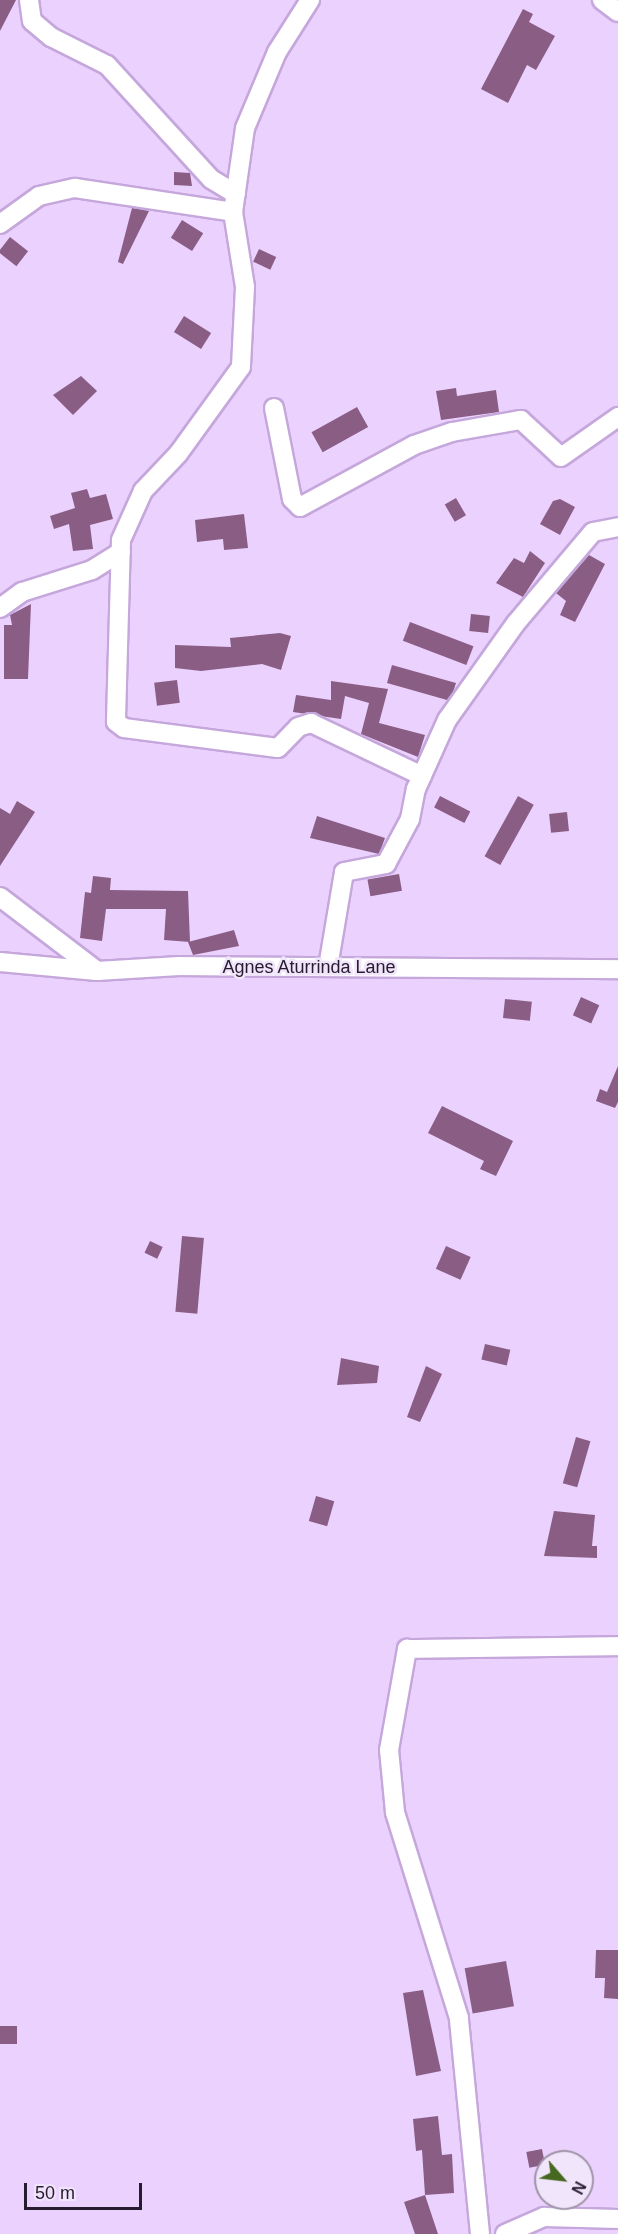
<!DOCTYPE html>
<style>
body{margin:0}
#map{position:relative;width:618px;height:2234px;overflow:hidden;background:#ebd2fe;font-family:Helvetica,sans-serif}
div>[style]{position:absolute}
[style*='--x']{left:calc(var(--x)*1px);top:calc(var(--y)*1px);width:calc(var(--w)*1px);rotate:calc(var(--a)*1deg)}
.building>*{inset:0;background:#8a5d85;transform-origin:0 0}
.roads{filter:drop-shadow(2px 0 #c5a7dc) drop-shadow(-2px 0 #c5a7dc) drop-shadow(0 2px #c5a7dc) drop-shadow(0 -2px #c5a7dc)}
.minor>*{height:18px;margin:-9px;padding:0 9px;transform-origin:9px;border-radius:9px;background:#fff}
span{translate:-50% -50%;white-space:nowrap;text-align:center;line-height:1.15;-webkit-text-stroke:5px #f1e5fb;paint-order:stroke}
.street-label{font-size:18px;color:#271b2f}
.north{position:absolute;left:534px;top:2150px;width:60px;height:60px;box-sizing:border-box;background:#f1e5fb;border:2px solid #a094a9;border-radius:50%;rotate:118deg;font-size:16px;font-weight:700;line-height:24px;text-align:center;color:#271b2f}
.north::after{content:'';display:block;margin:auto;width:21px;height:27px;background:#47681f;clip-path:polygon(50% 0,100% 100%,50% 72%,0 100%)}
.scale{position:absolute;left:24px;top:2183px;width:118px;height:27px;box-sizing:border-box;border:3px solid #271b2f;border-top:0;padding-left:8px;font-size:18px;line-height:21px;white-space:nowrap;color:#271b2f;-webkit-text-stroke:4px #f1e5fb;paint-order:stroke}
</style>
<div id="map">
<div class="building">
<div style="clip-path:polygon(0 0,16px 0,0 31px)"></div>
<div style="clip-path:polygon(523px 9px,533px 14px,529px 22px,555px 36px,536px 70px,527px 65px,508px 103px,481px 89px)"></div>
<div style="clip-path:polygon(174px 172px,190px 173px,192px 186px,174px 185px)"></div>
<div style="clip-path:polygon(132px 208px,149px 211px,123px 264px,118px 262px)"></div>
<div style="left:182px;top:220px;width:25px;height:21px;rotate:32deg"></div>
<div style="left:10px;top:237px;width:23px;height:19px;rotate:38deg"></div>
<div style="left:259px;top:249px;width:19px;height:14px;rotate:25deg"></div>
<div style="left:184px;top:316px;width:32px;height:19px;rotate:32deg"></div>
<div style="clip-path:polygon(81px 376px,97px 391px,73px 415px,53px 395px)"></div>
<div style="clip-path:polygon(456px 388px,457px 396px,496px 390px,499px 412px,441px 420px,436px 391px)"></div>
<div style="left:357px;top:407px;width:23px;height:52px;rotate:61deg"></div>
<div style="clip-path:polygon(87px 489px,90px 498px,106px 494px,113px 519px,90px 525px,93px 549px,73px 551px,69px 524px,54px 529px,50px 516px,75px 508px,71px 493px)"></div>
<div style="left:456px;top:498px;width:20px;height:13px;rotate:60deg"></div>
<div style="clip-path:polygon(560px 499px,575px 507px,560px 535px,540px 524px,553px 501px)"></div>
<div style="clip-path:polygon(244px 514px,248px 548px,224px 550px,223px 539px,197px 542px,195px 520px)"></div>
<div style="clip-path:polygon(530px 551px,545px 563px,523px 597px,496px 583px,514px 558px,524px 563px)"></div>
<div style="clip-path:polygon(589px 555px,605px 564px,575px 622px,560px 615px,566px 601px,556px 593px)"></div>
<div style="clip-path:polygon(31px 604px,28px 679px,4px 679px,4px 625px,12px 625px,10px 615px)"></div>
<div style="left:471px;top:614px;width:19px;height:17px;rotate:6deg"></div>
<div style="left:410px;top:622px;width:68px;height:20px;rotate:21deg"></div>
<div style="clip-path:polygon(280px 633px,291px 636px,281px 670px,262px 664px,201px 671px,175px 668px,175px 645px,231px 647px,230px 638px)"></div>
<div style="clip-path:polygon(392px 665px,456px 683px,453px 692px,447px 700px,387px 683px)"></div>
<div style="left:177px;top:680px;width:23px;height:23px;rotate:83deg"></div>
<div style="clip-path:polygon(331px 681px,388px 689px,379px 723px,425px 735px,418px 757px,361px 734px,369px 703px,345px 696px,341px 719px,293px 712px,296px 695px,331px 700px)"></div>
<div style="left:440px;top:796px;width:34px;height:13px;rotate:27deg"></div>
<div style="left:518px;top:796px;width:18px;height:69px;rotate:29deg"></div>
<div style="clip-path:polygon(17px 801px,35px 812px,0 866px,0 808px,10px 814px)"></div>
<div style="left:567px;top:812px;width:19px;height:18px;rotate:84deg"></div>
<div style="clip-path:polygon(317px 816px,385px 838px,379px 854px,310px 838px)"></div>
<div style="left:399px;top:874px;width:17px;height:32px;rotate:80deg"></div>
<div style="clip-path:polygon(93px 876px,111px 878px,110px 890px,188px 891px,190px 942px,164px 940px,166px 909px,106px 909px,102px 941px,80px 938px,85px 892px,91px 893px)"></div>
<div style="clip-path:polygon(234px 930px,239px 946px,193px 955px,188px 942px)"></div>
<div style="left:581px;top:997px;width:20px;height:20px;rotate:24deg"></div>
<div style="left:505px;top:999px;width:27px;height:19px;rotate:6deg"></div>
<div style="clip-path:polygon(618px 1066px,618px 1102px,615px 1108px,596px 1101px,600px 1089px,607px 1092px)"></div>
<div style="clip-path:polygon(442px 1106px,513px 1141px,496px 1176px,480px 1169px,484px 1161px,428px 1133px)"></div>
<div style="left:182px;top:1236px;width:22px;height:76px;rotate:5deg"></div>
<div style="left:150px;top:1241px;width:14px;height:13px;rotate:25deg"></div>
<div style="left:446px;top:1246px;width:27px;height:25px;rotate:24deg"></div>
<div style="left:485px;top:1344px;width:26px;height:16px;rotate:13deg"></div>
<div style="clip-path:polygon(341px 1358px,379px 1366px,377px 1383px,337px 1385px)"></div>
<div style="clip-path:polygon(426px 1366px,442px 1374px,420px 1422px,407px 1417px)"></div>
<div style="left:576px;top:1437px;width:15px;height:48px;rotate:16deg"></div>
<div style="left:316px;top:1496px;width:19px;height:26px;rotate:16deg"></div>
<div style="clip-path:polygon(554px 1511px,595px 1515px,592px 1546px,597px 1546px,597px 1558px,544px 1556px)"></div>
<div style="clip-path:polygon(596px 1950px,618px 1950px,618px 1999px,604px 1998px,605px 1978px,595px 1978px)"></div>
<div style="left:506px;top:1961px;width:46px;height:42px;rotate:80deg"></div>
<div style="clip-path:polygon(423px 1990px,441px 2071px,416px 2076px,403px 1993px)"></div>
<div style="left:0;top:2026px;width:17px;height:18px"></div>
<div style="clip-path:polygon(438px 2116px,442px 2155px,452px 2154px,454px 2193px,425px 2195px,422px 2150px,416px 2151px,413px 2119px)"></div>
<div style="left:542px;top:2149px;width:16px;height:16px;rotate:79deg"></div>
<div style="clip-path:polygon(425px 2195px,438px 2234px,415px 2234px,404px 2202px)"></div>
</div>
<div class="roads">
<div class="minor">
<div style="--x:29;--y:0;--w:21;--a:82"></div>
<div style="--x:32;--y:21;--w:25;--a:40"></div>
<div style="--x:51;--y:37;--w:63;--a:26.6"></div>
<div style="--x:107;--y:65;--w:154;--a:47.6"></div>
<div style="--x:211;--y:179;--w:29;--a:31"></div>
<div style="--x:310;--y:0;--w:62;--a:122.4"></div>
<div style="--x:277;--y:52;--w:82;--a:112.8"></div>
<div style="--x:245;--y:128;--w:85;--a:98.1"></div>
<div style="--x:233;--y:212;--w:76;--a:80.9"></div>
<div style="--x:245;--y:287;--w:80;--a:92.9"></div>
<div style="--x:241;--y:367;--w:107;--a:125.9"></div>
<div style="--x:178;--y:454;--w:51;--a:133.4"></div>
<div style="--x:143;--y:491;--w:54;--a:114.2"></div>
<div style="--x:121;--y:540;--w:182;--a:91.6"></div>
<div style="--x:116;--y:722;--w:10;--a:37"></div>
<div style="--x:124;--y:728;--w:155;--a:7.4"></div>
<div style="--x:278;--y:748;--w:29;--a:-46"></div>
<div style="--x:298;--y:727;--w:14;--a:-17"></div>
<div style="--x:311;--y:723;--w:123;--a:25.5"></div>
<div style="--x:602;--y:0;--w:20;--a:37"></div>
<div style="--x:0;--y:224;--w:48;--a:-35.7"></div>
<div style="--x:39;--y:196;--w:37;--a:-13"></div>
<div style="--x:75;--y:188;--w:160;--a:8.6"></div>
<div style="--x:274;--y:408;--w:93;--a:78.8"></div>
<div style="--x:292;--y:499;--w:11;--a:45"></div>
<div style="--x:300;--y:507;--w:130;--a:-28.5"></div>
<div style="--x:414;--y:445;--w:40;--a:-18.9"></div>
<div style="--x:452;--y:432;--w:70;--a:-9.9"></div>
<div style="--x:521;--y:420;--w:54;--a:42.8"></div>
<div style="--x:561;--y:457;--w:70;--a:-35.1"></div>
<div style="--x:0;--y:608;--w:27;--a:-36"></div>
<div style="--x:22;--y:592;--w:73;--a:-17.4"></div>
<div style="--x:92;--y:570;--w:34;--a:-32"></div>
<div style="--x:0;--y:897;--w:122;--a:37.3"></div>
<div style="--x:0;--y:962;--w:97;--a:5.3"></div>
<div style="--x:97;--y:971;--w:82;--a:-3.5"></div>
<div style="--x:179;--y:966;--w:439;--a:0.4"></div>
<div style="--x:328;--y:967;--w:96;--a:-80.4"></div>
<div style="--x:344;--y:872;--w:43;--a:-10.8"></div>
<div style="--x:386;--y:864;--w:51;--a:-61.9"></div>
<div style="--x:410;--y:819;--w:31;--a:-79"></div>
<div style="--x:416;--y:789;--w:76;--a:-65.8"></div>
<div style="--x:447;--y:720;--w:119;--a:-54.6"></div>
<div style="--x:516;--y:623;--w:119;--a:-49.8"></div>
<div style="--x:593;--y:532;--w:25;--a:-11"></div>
<div style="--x:480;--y:2234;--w:217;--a:-95.6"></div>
<div style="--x:459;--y:2018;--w:216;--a:-107.3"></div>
<div style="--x:395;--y:1812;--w:62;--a:-95.5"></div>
<div style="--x:389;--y:1750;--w:103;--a:-79.9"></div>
<div style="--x:407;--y:1649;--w:211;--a:-0.8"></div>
<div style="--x:505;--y:2234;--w:43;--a:-23.6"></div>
<div style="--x:544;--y:2217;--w:74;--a:1.5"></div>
</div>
</div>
<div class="street-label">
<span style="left:309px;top:967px">Agnes Aturrinda Lane</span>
</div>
<div class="north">N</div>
<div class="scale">50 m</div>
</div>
